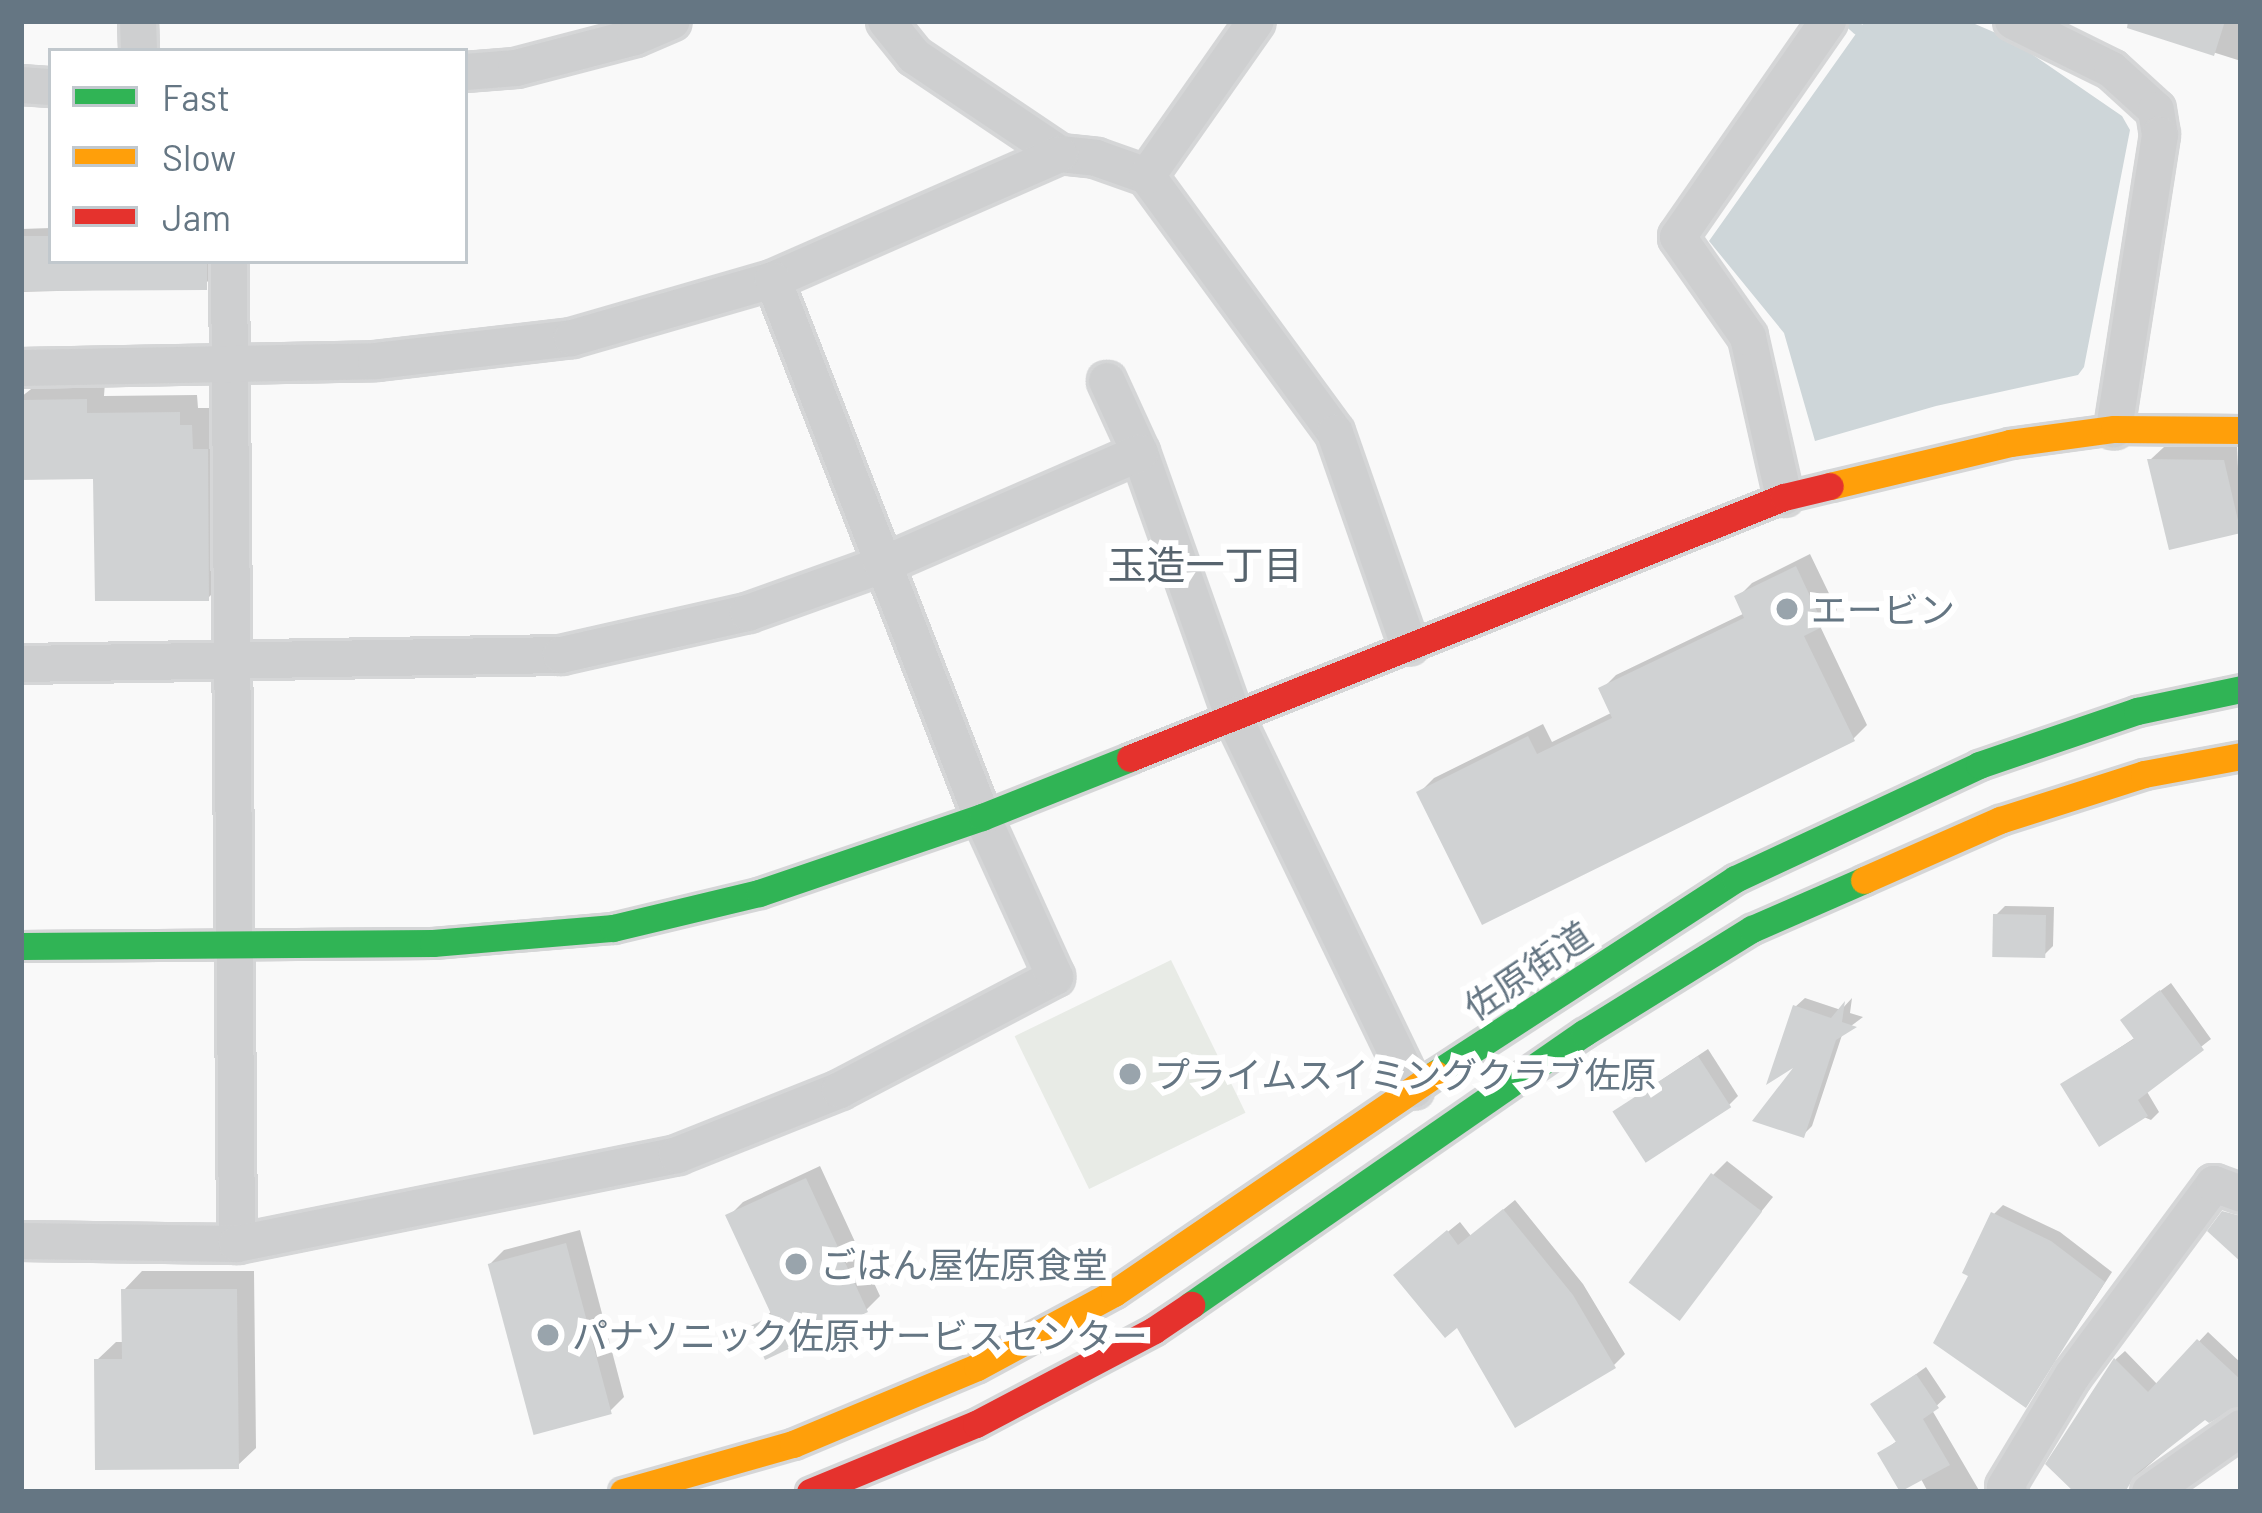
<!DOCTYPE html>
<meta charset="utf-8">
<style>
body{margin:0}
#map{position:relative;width:2262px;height:1513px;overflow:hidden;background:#f9f9f9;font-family:Barlow,"Noto Sans JP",sans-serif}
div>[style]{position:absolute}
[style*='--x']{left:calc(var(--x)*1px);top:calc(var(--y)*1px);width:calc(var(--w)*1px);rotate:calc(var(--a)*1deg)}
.green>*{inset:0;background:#e8ebe6;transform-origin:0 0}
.water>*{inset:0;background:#ced6d9}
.shadow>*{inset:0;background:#0003}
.stream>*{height:12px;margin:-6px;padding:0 6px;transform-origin:6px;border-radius:6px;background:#ced6d9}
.building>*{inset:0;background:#d0d2d3;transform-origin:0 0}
.roads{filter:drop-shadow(3px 0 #d5d6d7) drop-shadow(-3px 0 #d5d6d7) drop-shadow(0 3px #d5d6d7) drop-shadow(0 -3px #d5d6d7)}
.street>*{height:36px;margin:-18px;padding:0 18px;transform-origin:18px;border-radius:18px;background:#cecfd0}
.fast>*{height:27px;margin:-13.5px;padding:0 13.5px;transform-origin:13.5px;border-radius:13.5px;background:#30b455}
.slow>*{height:27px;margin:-13.5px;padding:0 13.5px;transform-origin:13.5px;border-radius:13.5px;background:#ff9f0a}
.jam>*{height:27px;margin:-13.5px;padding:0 13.5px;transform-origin:13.5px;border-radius:13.5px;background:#e5322d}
.dots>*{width:33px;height:33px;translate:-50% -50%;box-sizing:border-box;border:6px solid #fff;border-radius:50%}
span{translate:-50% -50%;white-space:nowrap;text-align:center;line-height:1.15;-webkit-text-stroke:12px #fff;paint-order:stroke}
.poi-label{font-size:36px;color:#657683}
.left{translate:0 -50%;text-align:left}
.street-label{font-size:36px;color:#657683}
.neighbourhood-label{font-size:39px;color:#57646e}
.frame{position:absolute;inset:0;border:24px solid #657683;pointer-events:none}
.legend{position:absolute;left:48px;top:48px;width:420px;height:216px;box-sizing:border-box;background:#fff;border:3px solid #c1c8cd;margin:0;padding:15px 21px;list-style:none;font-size:36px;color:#657683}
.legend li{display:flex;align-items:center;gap:24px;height:60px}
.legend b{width:60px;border:3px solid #c1c8cd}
</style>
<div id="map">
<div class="green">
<div style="left:1171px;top:960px;width:170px;height:174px;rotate:64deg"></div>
</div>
<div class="water">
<div style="clip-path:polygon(1865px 21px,1968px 21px,2010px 39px,2122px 116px,2130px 130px,2084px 367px,2078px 375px,1936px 406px,1815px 441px,1784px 333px,1709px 241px)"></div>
</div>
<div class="shadow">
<div style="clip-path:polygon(2149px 21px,2241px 21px,2241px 61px,2146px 31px)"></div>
<div style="clip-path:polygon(51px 228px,51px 261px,215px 261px,215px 274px,202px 287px,21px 292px,21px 229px)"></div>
<div style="clip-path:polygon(40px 382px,105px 382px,104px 396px,197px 395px,198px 408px,210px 408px,210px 431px,226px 431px,227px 579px,208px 598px,96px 476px,21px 477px,21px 397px)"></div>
<div style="clip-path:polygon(2164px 447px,2237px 447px,2241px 530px,2171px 547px,2150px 460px)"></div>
<div style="clip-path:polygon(1810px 554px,1837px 610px,1820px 626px,1867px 725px,1853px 739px,1420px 792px,1434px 778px,1543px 724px,1552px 742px,1613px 712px,1602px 689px,1616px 675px,1745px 613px,1738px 597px,1752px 583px)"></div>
<div style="clip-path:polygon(2005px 906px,2054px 907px,2053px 946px,2044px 955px,1996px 915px)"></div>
<div style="clip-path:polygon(2171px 983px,2211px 1039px,2146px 1090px,2159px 1112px,2151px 1120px,2064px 1084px,2136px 1037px,2133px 1011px)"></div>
<div style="clip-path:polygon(1805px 998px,1841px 1010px,1852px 998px,1850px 1013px,1863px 1017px,1843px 1032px,1812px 1126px,1803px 1135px,1804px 1058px,1795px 1007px)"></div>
<div style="clip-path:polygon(1708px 1049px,1738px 1096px,1729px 1105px,1615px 1111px)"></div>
<div style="clip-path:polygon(1727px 1161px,1773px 1197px,1676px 1317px,1713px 1175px)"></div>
<div style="clip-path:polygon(820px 1166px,880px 1296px,866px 1310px,754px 1327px,772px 1311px,729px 1216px,743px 1202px)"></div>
<div style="clip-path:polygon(1515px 1200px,1583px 1284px,1625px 1354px,1614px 1365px,1458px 1323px,1408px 1264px,1460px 1222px,1471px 1236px)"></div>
<div style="clip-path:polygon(2003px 1205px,2060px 1232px,2112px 1272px,2026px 1404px,1972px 1275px,1994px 1214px)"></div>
<div style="clip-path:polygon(580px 1230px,624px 1397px,610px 1411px,490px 1264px,504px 1250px)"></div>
<div style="clip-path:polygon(142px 1271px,254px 1271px,256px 1448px,237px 1466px,97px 1360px,116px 1342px,124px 1342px,124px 1290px)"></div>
<div style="clip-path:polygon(2208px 1332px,2241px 1363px,2241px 1404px,2205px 1416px,2118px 1492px,2074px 1492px,2049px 1463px,2116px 1359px,2125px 1351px,2158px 1385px)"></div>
<div style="clip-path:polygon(1926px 1367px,1946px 1397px,1932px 1410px,1980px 1492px,1928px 1492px,1921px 1479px,1881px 1453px,1898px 1440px,1874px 1404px)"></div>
</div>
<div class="stream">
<div style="--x:1849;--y:21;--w:12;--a:42"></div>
</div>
<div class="building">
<div style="clip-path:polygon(2128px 21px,2225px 21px,2214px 56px,2127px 28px)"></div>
<div style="clip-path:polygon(21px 236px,51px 236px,51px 261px,207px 261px,207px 290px,21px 291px)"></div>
<div style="clip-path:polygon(87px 399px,87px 413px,180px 412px,180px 425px,192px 425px,193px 449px,208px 449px,209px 601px,95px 601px,93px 479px,21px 480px,21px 400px)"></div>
<div style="clip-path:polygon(2147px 459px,2224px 460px,2241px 533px,2169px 550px)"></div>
<div style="clip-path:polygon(1796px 566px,1824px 626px,1804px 636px,1855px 741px,1482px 925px,1416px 792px,1528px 736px,1537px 754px,1612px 718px,1598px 688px,1744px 618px,1734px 596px)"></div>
<div style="left:1993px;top:914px;width:53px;height:43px;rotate:1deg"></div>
<div style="clip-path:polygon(2160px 990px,2204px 1050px,2138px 1100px,2148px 1116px,2099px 1147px,2060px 1084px,2134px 1039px,2120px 1020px)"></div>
<div style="clip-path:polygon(1845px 1001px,1842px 1022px,1857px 1027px,1836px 1040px,1804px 1138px,1752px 1121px,1793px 1068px,1766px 1085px,1793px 1005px,1831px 1018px)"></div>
<div style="left:1698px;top:1056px;width:61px;height:102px;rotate:57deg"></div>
<div style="left:1711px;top:1173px;width:64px;height:137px;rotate:37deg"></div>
<div style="clip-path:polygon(806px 1178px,868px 1312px,765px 1360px,750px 1326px,772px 1316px,725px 1215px)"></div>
<div style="clip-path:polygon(1503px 1209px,1573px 1295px,1616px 1368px,1515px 1428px,1457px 1328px,1445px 1338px,1393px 1275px,1447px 1230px,1458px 1245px)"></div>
<div style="clip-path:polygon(2222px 1211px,2241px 1216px,2241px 1262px,2207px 1231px)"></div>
<div style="clip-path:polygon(1991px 1212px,2051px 1241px,2105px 1282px,2026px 1408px,1933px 1343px,1968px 1276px,1962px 1273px)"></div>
<div style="left:566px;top:1243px;width:177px;height:81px;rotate:75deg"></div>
<div style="clip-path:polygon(121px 1289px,237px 1289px,239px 1469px,95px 1470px,94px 1359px,122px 1359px)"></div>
<div style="clip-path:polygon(2197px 1339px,2241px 1380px,2241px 1406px,2209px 1423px,2205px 1420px,2136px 1474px,2125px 1492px,2074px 1492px,2045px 1464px,2114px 1358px,2148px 1392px)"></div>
<div style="clip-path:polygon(1916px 1374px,1939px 1408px,1923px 1419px,1950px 1465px,1900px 1492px,1877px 1453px,1896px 1442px,1870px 1404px)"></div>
</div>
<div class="roads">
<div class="street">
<div style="--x:138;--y:21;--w:30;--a:88"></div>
<div style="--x:886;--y:21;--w:45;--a:51.3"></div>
<div style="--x:914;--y:56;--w:176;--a:33.9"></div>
<div style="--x:1060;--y:154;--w:36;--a:6"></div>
<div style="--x:1096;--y:158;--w:54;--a:19.4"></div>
<div style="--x:1147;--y:176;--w:318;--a:53.8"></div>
<div style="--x:1335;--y:433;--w:225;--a:70.8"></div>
<div style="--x:2013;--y:21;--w:110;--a:26.3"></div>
<div style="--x:2112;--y:70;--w:59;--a:42.3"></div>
<div style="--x:2156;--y:110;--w:25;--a:81"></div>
<div style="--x:2160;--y:135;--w:298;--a:98.9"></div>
<div style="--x:465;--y:72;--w:51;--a:-4.5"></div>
<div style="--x:516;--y:68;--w:123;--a:-14.6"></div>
<div style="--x:635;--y:37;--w:40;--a:-23.4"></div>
<div style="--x:21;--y:85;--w:30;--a:4"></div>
<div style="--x:1147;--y:176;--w:189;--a:-54.9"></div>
<div style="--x:229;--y:261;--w:983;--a:89.53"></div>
<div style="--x:21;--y:368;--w:355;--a:-1.1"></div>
<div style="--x:376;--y:361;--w:197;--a:-6.7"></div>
<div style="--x:572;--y:338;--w:209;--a:-16.1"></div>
<div style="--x:773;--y:280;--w:313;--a:-23.7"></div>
<div style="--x:1107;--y:381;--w:79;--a:65.4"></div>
<div style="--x:1140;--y:453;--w:278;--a:70.5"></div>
<div style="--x:1233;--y:715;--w:416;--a:64.2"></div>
<div style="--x:1784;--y:497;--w:164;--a:-102.7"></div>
<div style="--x:1748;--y:337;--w:122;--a:-125"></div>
<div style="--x:1678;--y:237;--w:263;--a:-55.2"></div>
<div style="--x:21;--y:664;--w:540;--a:-0.95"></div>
<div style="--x:561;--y:655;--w:192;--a:-12.7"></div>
<div style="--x:748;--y:613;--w:142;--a:-19.7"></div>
<div style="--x:882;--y:565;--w:281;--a:-23.5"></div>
<div style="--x:21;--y:1241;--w:216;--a:0.8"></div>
<div style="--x:237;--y:1244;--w:449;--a:-11.4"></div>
<div style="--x:677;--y:1155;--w:175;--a:-21.7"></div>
<div style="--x:840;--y:1090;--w:243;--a:-27.7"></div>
<div style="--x:1055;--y:977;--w:176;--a:-114.5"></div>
<div style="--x:982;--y:817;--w:576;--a:-111.27"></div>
<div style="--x:2009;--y:1492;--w:6;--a:-129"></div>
<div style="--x:2005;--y:1487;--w:130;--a:-58.9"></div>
<div style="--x:2072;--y:1376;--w:239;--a:-53.5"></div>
<div style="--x:2214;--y:1184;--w:29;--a:20"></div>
<div style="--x:2150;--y:1492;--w:111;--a:-35.1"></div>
</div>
<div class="fast">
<div style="--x:21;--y:946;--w:412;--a:-0.4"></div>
<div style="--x:433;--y:943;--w:181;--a:-4.8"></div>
<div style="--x:613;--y:928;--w:150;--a:-13.5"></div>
<div style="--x:759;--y:893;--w:236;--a:-18.8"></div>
<div style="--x:982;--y:817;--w:159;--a:-21.7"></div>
<div style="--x:1435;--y:1074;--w:358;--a:-33"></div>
<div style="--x:1735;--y:879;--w:269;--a:-25"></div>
<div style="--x:1979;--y:765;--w:167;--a:-18.9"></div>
<div style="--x:2137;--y:711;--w:106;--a:-11.9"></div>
<div style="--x:1191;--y:1305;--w:478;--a:-34.7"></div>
<div style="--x:1584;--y:1033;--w:198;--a:-31.8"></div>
<div style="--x:1752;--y:929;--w:122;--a:-23.6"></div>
</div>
<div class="slow">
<div style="--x:1830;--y:486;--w:185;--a:-13.4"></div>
<div style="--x:2010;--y:443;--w:105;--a:-7.7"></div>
<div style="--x:2114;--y:429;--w:127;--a:0.5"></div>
<div style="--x:1864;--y:880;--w:149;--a:-23.8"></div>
<div style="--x:2000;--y:820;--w:151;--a:-17.7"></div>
<div style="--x:2144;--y:774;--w:99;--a:-10.5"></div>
<div style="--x:623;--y:1492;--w:177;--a:-15.8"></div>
<div style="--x:793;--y:1444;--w:199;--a:-22.7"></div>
<div style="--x:977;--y:1367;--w:156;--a:-28.4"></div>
<div style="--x:1114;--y:1293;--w:389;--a:-34.3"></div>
</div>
<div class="jam">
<div style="--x:1130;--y:758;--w:704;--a:-21.76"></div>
<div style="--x:1784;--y:497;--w:47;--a:-13.4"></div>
<div style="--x:810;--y:1492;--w:179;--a:-22.3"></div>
<div style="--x:976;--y:1424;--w:201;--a:-27.8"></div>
<div style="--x:1154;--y:1330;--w:45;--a:-34"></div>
</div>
</div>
<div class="dots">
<div style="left:1787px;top:609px;background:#99a4ac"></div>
<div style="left:1130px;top:1074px;background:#99a4ac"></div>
<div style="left:796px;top:1264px;background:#99a4ac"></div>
<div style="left:548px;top:1335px;background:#99a4ac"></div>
</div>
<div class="poi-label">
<span class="left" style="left:1811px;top:609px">エービン</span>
<span class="left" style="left:1154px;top:1074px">プライムスイミングクラブ佐原</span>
<span class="left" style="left:820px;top:1264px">ごはん屋佐原食堂</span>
<span class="left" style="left:572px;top:1335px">パナソニック佐原サービスセンター</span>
</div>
<div class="street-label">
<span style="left:1527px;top:970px;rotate:-34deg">佐原街道</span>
</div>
<div class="neighbourhood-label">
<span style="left:1205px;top:564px">玉造一丁目</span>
</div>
<div class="frame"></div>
<ul class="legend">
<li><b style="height:15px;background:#30b455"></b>Fast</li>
<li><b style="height:15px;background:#ff9f0a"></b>Slow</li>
<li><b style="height:15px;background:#e5322d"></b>Jam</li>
</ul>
</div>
